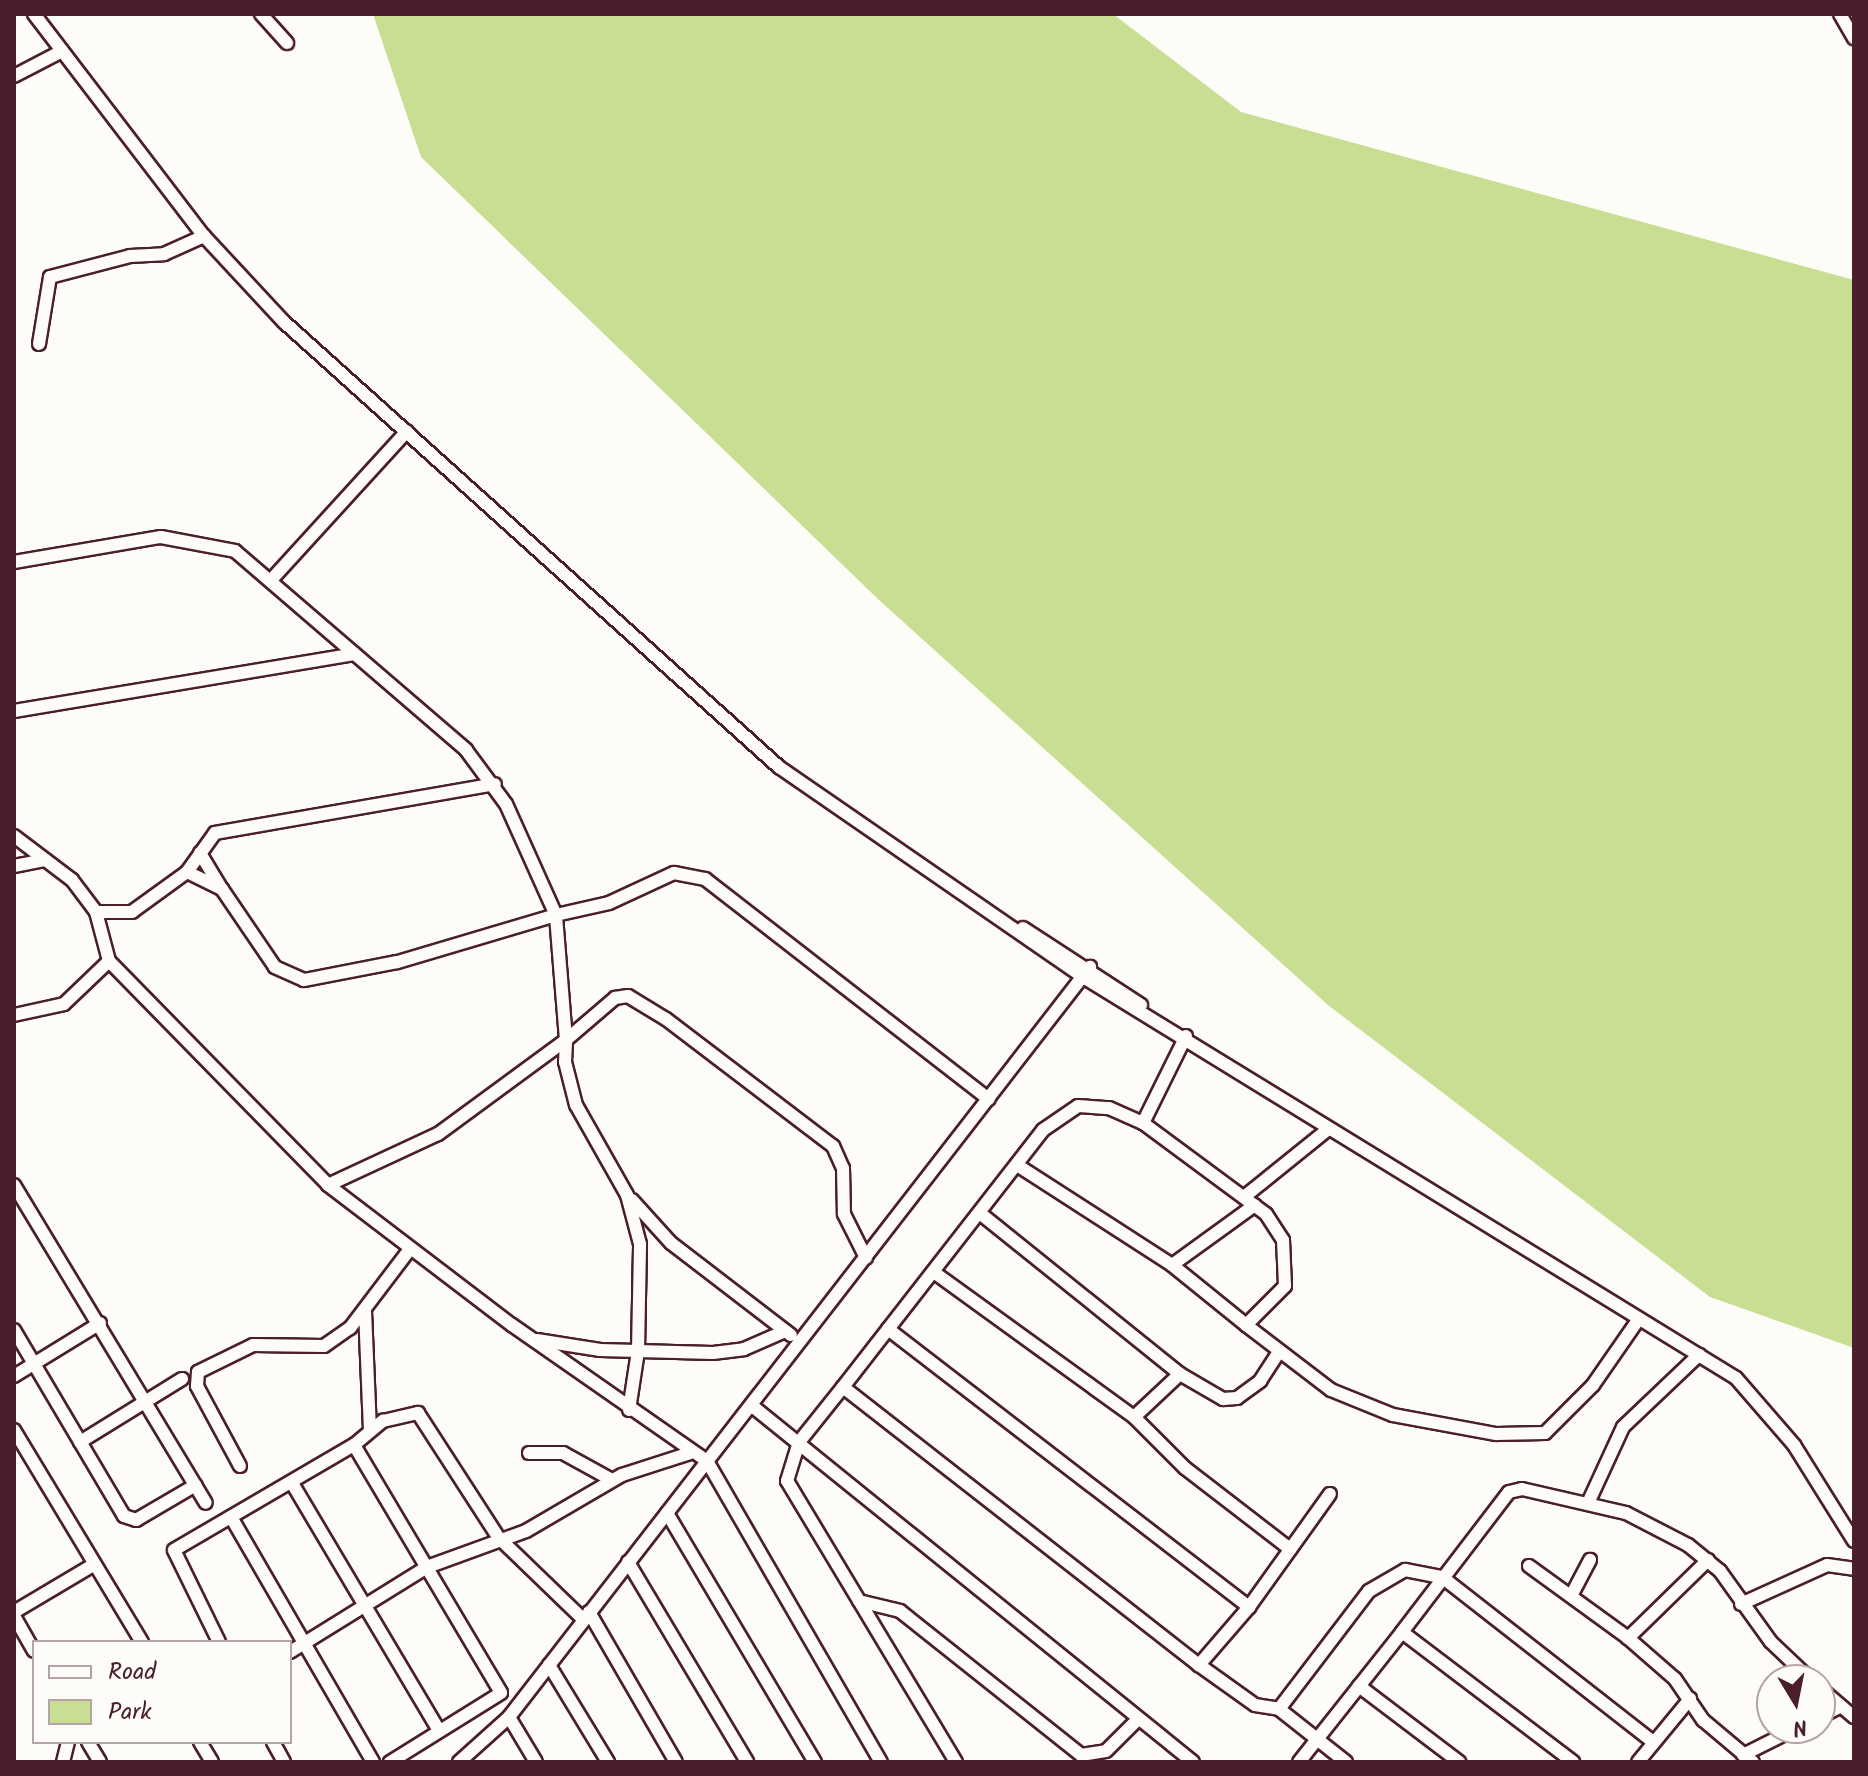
<!DOCTYPE html>
<style>
body{margin:0}
#map{position:relative;width:1868px;height:1776px;overflow:hidden;background:#fdfcf7;font-family:Kalam,sans-serif}
div>[style]{position:absolute}
[style*='--x']{left:calc(var(--x)*1px);top:calc(var(--y)*1px);width:calc(var(--w)*1px);rotate:calc(var(--a)*1deg)}
.green>*{inset:0;background:#c7de93}
.roads{filter:drop-shadow(2px 0 #4a1f2b) drop-shadow(-2px 0 #4a1f2b) drop-shadow(0 2px #4a1f2b) drop-shadow(0 -2px #4a1f2b)}
.minor>*{height:12px;margin:-6px;padding:0 6px;transform-origin:6px;border-radius:6px;background:#fdfcf7}
span{translate:-50% -50%;white-space:nowrap;text-align:center;line-height:1.15;-webkit-text-stroke:6px #fdfcf7;paint-order:stroke}
.frame{position:absolute;inset:0;border:16px solid #4a1f2b;pointer-events:none}
.legend{position:absolute;left:32px;top:1640px;width:260px;height:104px;box-sizing:border-box;background:#fdfcf7;border:2px solid #b5a4a5;margin:0;padding:10px 14px;list-style:none;font-size:24px;color:#4a1f2b}
.legend li{display:flex;align-items:center;gap:16px;height:40px}
.legend b{width:40px;border:2px solid #b5a4a5}
.north{position:absolute;left:1756px;top:1664px;width:80px;height:80px;box-sizing:border-box;background:#fdfcf7;border:2px solid #b5a4a5;border-radius:50%;rotate:170deg;font-size:22px;font-weight:700;line-height:32px;text-align:center;color:#4a1f2b}
.north::after{content:'';display:block;margin:auto;width:28px;height:36px;background:#4a1f2b;clip-path:polygon(50% 0,100% 100%,50% 72%,0 100%)}
</style>
<div id="map">
<div class="green">
<div style="clip-path:polygon(373px 14px,1113px 14px,1241px 112px,1854px 280px,1854px 1348px,1710px 1297px,1328px 1005px,879px 600px,421px 157px)"></div>
</div>
<div class="roads">
<div class="minor">
<div style="--x:34;--y:14;--w:280;--a:52.6"></div>
<div style="--x:204;--y:236;--w:117;--a:47.1"></div>
<div style="--x:284;--y:322;--w:666;--a:41.96"></div>
<div style="--x:779;--y:767;--w:369;--a:34.6"></div>
<div style="--x:1083;--y:977;--w:766;--a:31.55"></div>
<div style="--x:1736;--y:1378;--w:89;--a:49.1"></div>
<div style="--x:1794;--y:1445;--w:113;--a:58"></div>
<div style="--x:261;--y:14;--w:39;--a:48"></div>
<div style="--x:1840;--y:14;--w:28;--a:60"></div>
<div style="--x:14;--y:76;--w:54;--a:-27.5"></div>
<div style="--x:39;--y:344;--w:68;--a:-80.7"></div>
<div style="--x:50;--y:277;--w:83;--a:-14.7"></div>
<div style="--x:130;--y:256;--w:34;--a:-3"></div>
<div style="--x:164;--y:254;--w:44;--a:-24.2"></div>
<div style="--x:14;--y:562;--w:149;--a:-9.7"></div>
<div style="--x:161;--y:537;--w:75;--a:10.7"></div>
<div style="--x:235;--y:551;--w:305;--a:40.7"></div>
<div style="--x:466;--y:750;--w:67;--a:53.5"></div>
<div style="--x:506;--y:804;--w:122;--a:65.8"></div>
<div style="--x:556;--y:915;--w:166;--a:163.5"></div>
<div style="--x:397;--y:962;--w:95;--a:169"></div>
<div style="--x:304;--y:980;--w:32;--a:-156"></div>
<div style="--x:275;--y:967;--w:94;--a:-124.2"></div>
<div style="--x:222;--y:889;--w:39;--a:-154"></div>
<div style="--x:187;--y:872;--w:68;--a:144"></div>
<div style="--x:132;--y:912;--w:36;--a:180"></div>
<div style="--x:272;--y:579;--w:200;--a:-47.6"></div>
<div style="--x:14;--y:711;--w:345;--a:-9.5"></div>
<div style="--x:14;--y:836;--w:73;--a:37.2"></div>
<div style="--x:72;--y:880;--w:40;--a:53"></div>
<div style="--x:96;--y:912;--w:51;--a:75.1"></div>
<div style="--x:109;--y:961;--w:313;--a:45.6"></div>
<div style="--x:328;--y:1185;--w:231;--a:37.3"></div>
<div style="--x:512;--y:1325;--w:238;--a:34.9"></div>
<div style="--x:707;--y:1461;--w:348;--a:60"></div>
<div style="--x:200;--y:853;--w:41;--a:59"></div>
<div style="--x:14;--y:866;--w:32;--a:-11"></div>
<div style="--x:187;--y:872;--w:48;--a:-54.3"></div>
<div style="--x:215;--y:833;--w:284;--a:-9.9"></div>
<div style="--x:1023;--y:928;--w:141;--a:33.1"></div>
<div style="--x:14;--y:1015;--w:51;--a:-12.4"></div>
<div style="--x:64;--y:1004;--w:62;--a:-43.7"></div>
<div style="--x:1143;--y:1123;--w:97;--a:-63.7"></div>
<div style="--x:1017;--y:1165;--w:184;--a:32.8"></div>
<div style="--x:1172;--y:1265;--w:102;--a:-35.9"></div>
<div style="--x:14;--y:1185;--w:371;--a:58.9"></div>
<div style="--x:328;--y:1185;--w:121;--a:-24.9"></div>
<div style="--x:438;--y:1134;--w:159;--a:-36.3"></div>
<div style="--x:566;--y:1040;--w:125;--a:-94.6"></div>
<div style="--x:556;--y:915;--w:54;--a:-12.8"></div>
<div style="--x:609;--y:903;--w:72;--a:-24.8"></div>
<div style="--x:674;--y:873;--w:32;--a:11"></div>
<div style="--x:705;--y:879;--w:359;--a:37.8"></div>
<div style="--x:1244;--y:1197;--w:107;--a:-38.9"></div>
<div style="--x:632;--y:1200;--w:58;--a:47.8"></div>
<div style="--x:671;--y:1243;--w:151;--a:37.5"></div>
<div style="--x:1172;--y:1265;--w:95;--a:39"></div>
<div style="--x:935;--y:1273;--w:246;--a:35.9"></div>
<div style="--x:1134;--y:1417;--w:63;--a:-43.1"></div>
<div style="--x:1180;--y:1374;--w:255;--a:-141.2"></div>
<div style="--x:365;--y:1311;--w:117;--a:87.6"></div>
<div style="--x:888;--y:1329;--w:456;--a:37.6"></div>
<div style="--x:1249;--y:1607;--w:77;--a:130.8"></div>
<div style="--x:14;--y:1330;--w:216;--a:59.4"></div>
<div style="--x:124;--y:1516;--w:13;--a:18"></div>
<div style="--x:136;--y:1520;--w:69;--a:-30.3"></div>
<div style="--x:537;--y:1340;--w:64;--a:9"></div>
<div style="--x:600;--y:1350;--w:113;--a:1.5"></div>
<div style="--x:713;--y:1353;--w:31;--a:-7"></div>
<div style="--x:744;--y:1349;--w:45;--a:-23.7"></div>
<div style="--x:1180;--y:1374;--w:50;--a:30.2"></div>
<div style="--x:1223;--y:1399;--w:14;--a:-4"></div>
<div style="--x:1237;--y:1398;--w:29;--a:-36"></div>
<div style="--x:1260;--y:1381;--w:35;--a:-57"></div>
<div style="--x:14;--y:1376;--w:101;--a:-31.6"></div>
<div style="--x:843;--y:1387;--w:326;--a:-52.1"></div>
<div style="--x:1043;--y:1130;--w:42;--a:-34.4"></div>
<div style="--x:1078;--y:1106;--w:31;--a:4"></div>
<div style="--x:1109;--y:1108;--w:37;--a:24"></div>
<div style="--x:1143;--y:1123;--w:153;--a:36.5"></div>
<div style="--x:1266;--y:1214;--w:31;--a:57"></div>
<div style="--x:1283;--y:1240;--w:46;--a:87.5"></div>
<div style="--x:1285;--y:1286;--w:55;--a:135"></div>
<div style="--x:1246;--y:1325;--w:107;--a:37.4"></div>
<div style="--x:1331;--y:1390;--w:67;--a:22"></div>
<div style="--x:1393;--y:1415;--w:105;--a:10.5"></div>
<div style="--x:1496;--y:1434;--w:49;--a:-1.2"></div>
<div style="--x:1545;--y:1433;--w:68;--a:-45"></div>
<div style="--x:1593;--y:1385;--w:79;--a:-55.3"></div>
<div style="--x:751;--y:1405;--w:568;--a:38.93"></div>
<div style="--x:629;--y:1410;--w:60;--a:-81.3"></div>
<div style="--x:638;--y:1351;--w:107;--a:-88.9"></div>
<div style="--x:640;--y:1244;--w:51;--a:-104.9"></div>
<div style="--x:627;--y:1195;--w:103;--a:-119.5"></div>
<div style="--x:576;--y:1105;--w:44;--a:-104.3"></div>
<div style="--x:565;--y:1062;--w:22;--a:-87"></div>
<div style="--x:566;--y:1040;--w:65;--a:-40.6"></div>
<div style="--x:615;--y:998;--w:13;--a:-9"></div>
<div style="--x:628;--y:996;--w:44;--a:31.2"></div>
<div style="--x:666;--y:1019;--w:210;--a:37.3"></div>
<div style="--x:833;--y:1146;--w:24;--a:66"></div>
<div style="--x:843;--y:1168;--w:46;--a:88.8"></div>
<div style="--x:844;--y:1214;--w:49;--a:63.4"></div>
<div style="--x:1134;--y:1417;--w:72;--a:45"></div>
<div style="--x:1185;--y:1468;--w:133;--a:37.6"></div>
<div style="--x:14;--y:1430;--w:248;--a:58.9"></div>
<div style="--x:80;--y:1442;--w:120;--a:-31.7"></div>
<div style="--x:354;--y:1445;--w:38;--a:-40"></div>
<div style="--x:383;--y:1421;--w:36;--a:-13"></div>
<div style="--x:418;--y:1413;--w:149;--a:57.1"></div>
<div style="--x:499;--y:1538;--w:117;--a:44"></div>
<div style="--x:529;--y:1453;--w:34;--a:0"></div>
<div style="--x:563;--y:1453;--w:56;--a:28.9"></div>
<div style="--x:240;--y:1466;--w:91;--a:-118.3"></div>
<div style="--x:197;--y:1386;--w:14;--a:-86"></div>
<div style="--x:198;--y:1372;--w:61;--a:-26.1"></div>
<div style="--x:253;--y:1345;--w:71;--a:0.8"></div>
<div style="--x:324;--y:1346;--w:32;--a:-35"></div>
<div style="--x:350;--y:1328;--w:99;--a:-52.8"></div>
<div style="--x:292;--y:1483;--w:288;--a:59.3"></div>
<div style="--x:1589;--y:1501;--w:81;--a:-65.3"></div>
<div style="--x:1623;--y:1427;--w:105;--a:-43.5"></div>
<div style="--x:667;--y:1513;--w:290;--a:59.3"></div>
<div style="--x:231;--y:1517;--w:283;--a:59.9"></div>
<div style="--x:1708;--y:1560;--w:112;--a:135.7"></div>
<div style="--x:1628;--y:1638;--w:62;--a:41.1"></div>
<div style="--x:1675;--y:1679;--w:50;--a:55.7"></div>
<div style="--x:1703;--y:1720;--w:65;--a:40"></div>
<div style="--x:628;--y:1562;--w:233;--a:59.2"></div>
<div style="--x:1529;--y:1566;--w:122;--a:36"></div>
<div style="--x:1571;--y:1596;--w:41;--a:-62.2"></div>
<div style="--x:859;--y:1601;--w:42;--a:13.7"></div>
<div style="--x:900;--y:1611;--w:231;--a:38.5"></div>
<div style="--x:1081;--y:1755;--w:25;--a:-9"></div>
<div style="--x:1106;--y:1751;--w:44;--a:-45"></div>
<div style="--x:1741;--y:1604;--w:94;--a:-24.4"></div>
<div style="--x:1827;--y:1565;--w:27;--a:8"></div>
<div style="--x:1249;--y:1607;--w:139;--a:-54.4"></div>
<div style="--x:14;--y:1612;--w:92;--a:-30.7"></div>
<div style="--x:589;--y:1612;--w:173;--a:59.9"></div>
<div style="--x:14;--y:1616;--w:40;--a:60.3"></div>
<div style="--x:1402;--y:1632;--w:176;--a:-52.6"></div>
<div style="--x:1509;--y:1492;--w:13;--a:-13"></div>
<div style="--x:1522;--y:1489;--w:107;--a:13"></div>
<div style="--x:1626;--y:1513;--w:70;--a:27.3"></div>
<div style="--x:1688;--y:1545;--w:41;--a:39.1"></div>
<div style="--x:1720;--y:1571;--w:87;--a:54.3"></div>
<div style="--x:1771;--y:1642;--w:55;--a:43.5"></div>
<div style="--x:219;--y:1642;--w:102;--a:-116.1"></div>
<div style="--x:174;--y:1550;--w:208;--a:-30.3"></div>
<div style="--x:354;--y:1445;--w:288;--a:59.3"></div>
<div style="--x:501;--y:1693;--w:131;--a:148.1"></div>
<div style="--x:290;--y:1652;--w:161;--a:-31.8"></div>
<div style="--x:427;--y:1567;--w:105;--a:-20"></div>
<div style="--x:526;--y:1531;--w:111;--a:-30.3"></div>
<div style="--x:622;--y:1475;--w:71;--a:-17.9"></div>
<div style="--x:549;--y:1665;--w:114;--a:58.7"></div>
<div style="--x:1359;--y:1686;--w:126;--a:37.2"></div>
<div style="--x:1820;--y:1688;--w:45;--a:40.5"></div>
<div style="--x:509;--y:1717;--w:52;--a:59"></div>
<div style="--x:1820;--y:1717;--w:22;--a:-27"></div>
<div style="--x:88;--y:1742;--w:23;--a:59"></div>
<div style="--x:200;--y:1742;--w:23;--a:59"></div>
<div style="--x:273;--y:1742;--w:23;--a:61"></div>
<div style="--x:1743;--y:1755;--w:60;--a:-26.6"></div>
<div style="--x:63;--y:1762;--w:21;--a:-76"></div>
<div style="--x:459;--y:1762;--w:67;--a:-42"></div>
<div style="--x:509;--y:1717;--w:949;--a:-52.24"></div>
<div style="--x:956;--y:1762;--w:328;--a:-121"></div>
<div style="--x:787;--y:1481;--w:41;--a:-72.9"></div>
<div style="--x:799;--y:1442;--w:70;--a:-51.3"></div>
<div style="--x:843;--y:1387;--w:452;--a:38"></div>
<div style="--x:1199;--y:1665;--w:69;--a:35.5"></div>
<div style="--x:1255;--y:1705;--w:24;--a:9"></div>
<div style="--x:1299;--y:1762;--w:166;--a:-51.6"></div>
<div style="--x:1402;--y:1632;--w:215;--a:37.2"></div>
<div style="--x:1346;--y:1762;--w:85;--a:-141.7"></div>
<div style="--x:1279;--y:1709;--w:148;--a:-52.7"></div>
<div style="--x:1369;--y:1591;--w:42;--a:-30.3"></div>
<div style="--x:1405;--y:1570;--w:38;--a:11"></div>
<div style="--x:1442;--y:1577;--w:268;--a:38"></div>
<div style="--x:1638;--y:1762;--w:82;--a:-50.5"></div>
</div>
</div>
<div class="frame"></div>
<ul class="legend">
<li><b style="height:10px;background:#fdfcf7"></b>Road</li>
<li><b style="height:22px;background:#c7de93"></b>Park</li>
</ul>
<div class="north">N</div>
</div>
